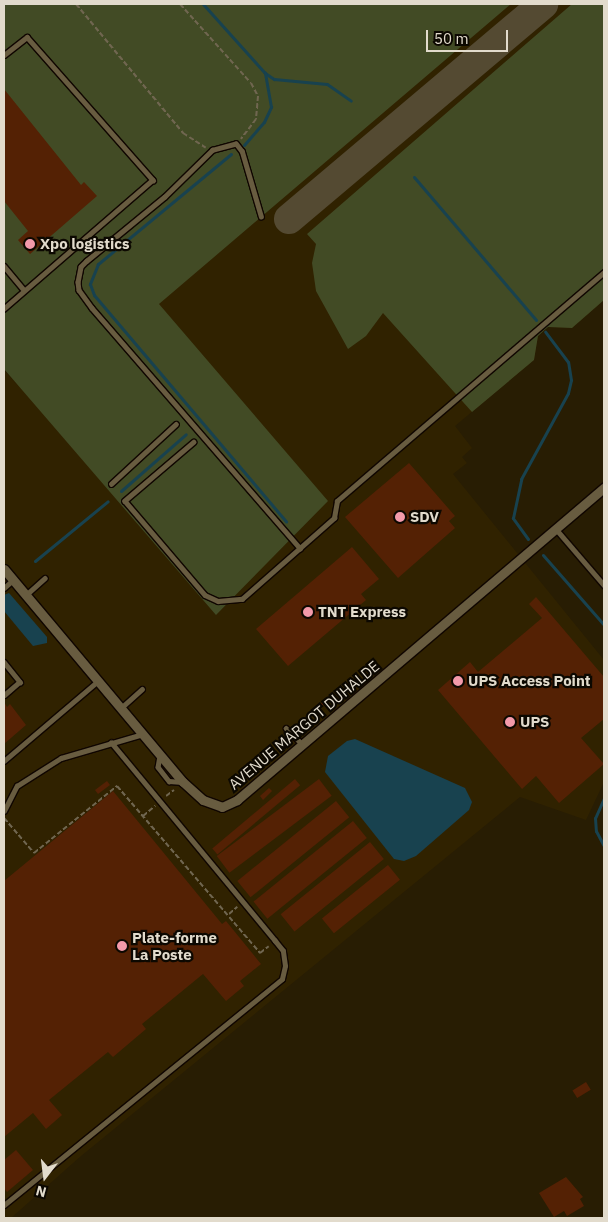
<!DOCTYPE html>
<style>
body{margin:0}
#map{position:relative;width:608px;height:1222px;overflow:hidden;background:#281d03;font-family:"IBM Plex Sans",sans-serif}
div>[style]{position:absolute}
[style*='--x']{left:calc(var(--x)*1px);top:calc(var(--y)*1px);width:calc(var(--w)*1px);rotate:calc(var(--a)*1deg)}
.built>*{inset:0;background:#302200}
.green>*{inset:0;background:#424b25}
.water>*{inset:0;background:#18424f}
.stream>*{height:3px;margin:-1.5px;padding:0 1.5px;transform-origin:1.5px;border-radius:1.5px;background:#18424f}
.taxiway>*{height:30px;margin:-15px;padding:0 15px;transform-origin:15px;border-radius:15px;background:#544a32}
.building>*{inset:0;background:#542104;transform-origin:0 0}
.path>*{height:2px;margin-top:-1px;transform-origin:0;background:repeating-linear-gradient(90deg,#706650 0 5px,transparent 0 7.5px)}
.roads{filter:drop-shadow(1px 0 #100600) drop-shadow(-1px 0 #100600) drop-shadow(0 1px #100600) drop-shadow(0 -1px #100600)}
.service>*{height:4.5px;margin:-2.25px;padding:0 2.25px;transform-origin:2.25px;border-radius:2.25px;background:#685c40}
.minor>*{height:9px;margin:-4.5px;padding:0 4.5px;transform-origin:4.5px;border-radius:4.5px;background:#685c40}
.dots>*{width:14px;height:14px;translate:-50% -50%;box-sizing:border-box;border:2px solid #0c0801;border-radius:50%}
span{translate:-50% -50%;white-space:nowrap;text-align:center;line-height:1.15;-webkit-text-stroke:4.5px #0c0801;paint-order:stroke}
.poi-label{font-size:15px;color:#e2dbcc;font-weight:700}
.left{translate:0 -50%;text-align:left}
.street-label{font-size:15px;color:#e2dbcc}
.frame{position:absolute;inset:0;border:5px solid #e2dbcc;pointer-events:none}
.north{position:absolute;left:20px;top:1152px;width:50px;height:50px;-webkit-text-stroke:4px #0c0801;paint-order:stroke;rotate:195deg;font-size:14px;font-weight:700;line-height:20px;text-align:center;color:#e2dbcc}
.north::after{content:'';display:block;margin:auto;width:18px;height:22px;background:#e2dbcc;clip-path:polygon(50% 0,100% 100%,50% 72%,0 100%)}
.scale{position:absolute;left:426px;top:30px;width:82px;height:22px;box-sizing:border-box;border:2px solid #e2dbcc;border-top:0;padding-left:6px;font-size:15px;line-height:18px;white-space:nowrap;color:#e2dbcc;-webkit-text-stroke:4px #0c0801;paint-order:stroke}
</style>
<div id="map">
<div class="built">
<div style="clip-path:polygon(4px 4px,604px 4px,604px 300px,572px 328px,548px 327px,538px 336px,534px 360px,455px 426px,472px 448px,462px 457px,467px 463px,453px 474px,604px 660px,604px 782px,586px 820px,520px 797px,81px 1156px,11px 1218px,4px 1218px,4px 370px,18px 386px,4px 369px)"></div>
</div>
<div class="green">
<div style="clip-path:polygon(4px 4px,511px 4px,159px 304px,328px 501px,216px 615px,4px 369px)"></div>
<div style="clip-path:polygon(572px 4px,604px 4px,604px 300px,572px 328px,548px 327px,538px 336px,534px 360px,472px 412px,383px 313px,366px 336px,348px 349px,316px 291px,312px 263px,316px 244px,307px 234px)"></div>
</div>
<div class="water">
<div style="clip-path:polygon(9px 593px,47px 637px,47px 643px,33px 646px,4px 611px,4px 595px)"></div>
<div style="clip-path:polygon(355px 739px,465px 788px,472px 802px,469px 810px,416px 856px,404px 861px,394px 859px,325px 772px,328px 756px,347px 741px)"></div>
</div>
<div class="stream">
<div style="--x:203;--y:4;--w:93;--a:48.1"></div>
<div style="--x:265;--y:73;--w:11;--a:34"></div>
<div style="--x:274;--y:79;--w:53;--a:5.4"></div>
<div style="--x:327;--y:84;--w:29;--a:35"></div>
<div style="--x:244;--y:145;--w:30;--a:-49"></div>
<div style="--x:264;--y:122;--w:17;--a:-65"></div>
<div style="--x:271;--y:107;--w:35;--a:-100"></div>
<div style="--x:231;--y:154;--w:173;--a:140.4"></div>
<div style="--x:98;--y:264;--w:22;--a:112"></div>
<div style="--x:90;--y:284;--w:12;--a:70"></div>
<div style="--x:94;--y:295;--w:297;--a:49.7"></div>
<div style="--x:414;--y:177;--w:188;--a:49.5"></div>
<div style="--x:121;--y:491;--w:86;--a:-41.2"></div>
<div style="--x:528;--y:539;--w:26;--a:-126"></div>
<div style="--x:513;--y:518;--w:40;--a:-78"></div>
<div style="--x:521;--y:479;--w:98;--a:-61.3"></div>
<div style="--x:568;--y:393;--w:13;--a:-77"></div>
<div style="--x:571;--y:380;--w:18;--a:-99"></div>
<div style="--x:568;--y:362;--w:38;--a:-127"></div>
<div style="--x:543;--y:555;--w:93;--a:48.9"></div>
<div style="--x:35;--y:561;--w:94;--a:-39.4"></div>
<div style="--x:604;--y:798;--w:22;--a:114"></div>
<div style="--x:595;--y:818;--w:13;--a:86"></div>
<div style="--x:596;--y:831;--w:17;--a:62"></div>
</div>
<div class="taxiway">
<div style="--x:289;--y:219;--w:333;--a:-40.2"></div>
</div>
<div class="building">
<div style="clip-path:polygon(4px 89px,81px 185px,84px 182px,97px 196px,30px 254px,18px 240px,28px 231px,4px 201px)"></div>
<div style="clip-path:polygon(409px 463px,455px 516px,449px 521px,455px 528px,398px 578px,345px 517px)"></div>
<div style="clip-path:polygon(352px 547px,379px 579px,361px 594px,366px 600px,288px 666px,256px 629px)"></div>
<div style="clip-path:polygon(536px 597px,604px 677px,604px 719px,581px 738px,604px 764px,559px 803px,536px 776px,522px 789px,438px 690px,470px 662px,478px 672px,542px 618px,529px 604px)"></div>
<div style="clip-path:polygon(328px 697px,330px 700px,322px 706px,320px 704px)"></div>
<div style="clip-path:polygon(4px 702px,7px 707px,10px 704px,26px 725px,4px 744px)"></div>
<div style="left:295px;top:779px;width:8px;height:108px;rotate:50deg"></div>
<div style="left:319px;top:779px;width:21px;height:128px;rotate:53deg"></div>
<div style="left:107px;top:781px;width:5px;height:15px;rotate:53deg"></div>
<div style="clip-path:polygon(269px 788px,272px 791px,263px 800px,260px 796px)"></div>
<div style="clip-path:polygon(113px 791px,222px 924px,226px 921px,261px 964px,240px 981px,244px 986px,226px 1001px,203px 974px,142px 1024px,146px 1029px,113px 1057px,108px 1052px,49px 1100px,62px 1115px,46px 1129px,33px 1113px,4px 1137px,4px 881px)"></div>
<div style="left:336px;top:801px;width:21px;height:127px;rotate:51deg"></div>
<div style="left:353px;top:821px;width:22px;height:128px;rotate:51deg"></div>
<div style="left:370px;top:842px;width:22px;height:115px;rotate:51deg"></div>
<div style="left:388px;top:865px;width:19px;height:85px;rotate:51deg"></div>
<div style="left:586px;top:1082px;width:9px;height:16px;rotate:58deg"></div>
<div style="clip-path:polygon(16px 1150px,33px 1170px,7px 1192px,4px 1188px,4px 1160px)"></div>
<div style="clip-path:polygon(566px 1177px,583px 1197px,580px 1199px,584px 1206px,567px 1216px,564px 1211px,554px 1217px,539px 1193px)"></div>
</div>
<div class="path">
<div style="--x:76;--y:4;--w:168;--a:50.3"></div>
<div style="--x:183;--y:133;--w:27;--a:33"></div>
<div style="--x:180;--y:4;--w:106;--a:48.1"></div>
<div style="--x:251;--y:83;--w:15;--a:62"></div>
<div style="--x:258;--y:96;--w:23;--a:95"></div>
<div style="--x:256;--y:119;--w:25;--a:127"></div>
<div style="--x:166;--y:796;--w:10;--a:-37"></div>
<div style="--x:143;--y:816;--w:16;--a:-40"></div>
<div style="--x:4;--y:818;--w:46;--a:49.4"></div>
<div style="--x:34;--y:853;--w:107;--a:-38.9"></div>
<div style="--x:117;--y:786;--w:220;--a:49.4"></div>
<div style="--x:260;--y:953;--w:11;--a:-38"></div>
<div style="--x:229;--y:914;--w:11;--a:-41"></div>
</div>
<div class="roads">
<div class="service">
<div style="--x:4;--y:55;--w:29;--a:-38"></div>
<div style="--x:27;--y:37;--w:191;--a:48.6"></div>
<div style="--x:153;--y:180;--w:197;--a:139.1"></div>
<div style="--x:261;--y:217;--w:68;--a:-106.3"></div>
<div style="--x:242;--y:152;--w:10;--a:-127"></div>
<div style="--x:236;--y:144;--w:24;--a:165"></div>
<div style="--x:213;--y:150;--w:67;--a:135.6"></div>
<div style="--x:165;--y:197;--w:101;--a:140.6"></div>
<div style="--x:87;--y:261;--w:8;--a:135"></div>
<div style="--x:81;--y:267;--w:15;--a:101"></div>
<div style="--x:78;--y:282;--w:8;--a:83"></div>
<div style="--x:79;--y:290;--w:22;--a:54"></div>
<div style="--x:92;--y:308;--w:318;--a:49.1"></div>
<div style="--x:4;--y:266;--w:31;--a:50"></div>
<div style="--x:194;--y:442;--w:91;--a:139.5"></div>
<div style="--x:125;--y:501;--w:123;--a:49.6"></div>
<div style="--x:205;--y:595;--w:14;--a:25"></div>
<div style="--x:218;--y:601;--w:24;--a:-5"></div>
<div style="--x:242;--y:599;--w:123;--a:-41.4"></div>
<div style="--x:334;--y:518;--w:17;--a:-80"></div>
<div style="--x:337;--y:501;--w:352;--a:-40.6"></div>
<div style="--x:111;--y:484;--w:88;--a:-42.7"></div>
<div style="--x:556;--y:529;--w:74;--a:49.4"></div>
<div style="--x:4;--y:588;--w:12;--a:-42"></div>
<div style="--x:26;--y:595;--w:25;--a:-42"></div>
<div style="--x:4;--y:662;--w:26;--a:51"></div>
<div style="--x:20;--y:682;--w:20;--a:139"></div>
<div style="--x:121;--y:708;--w:28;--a:-42"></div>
<div style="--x:286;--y:728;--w:23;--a:45"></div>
<div style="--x:160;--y:756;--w:11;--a:100"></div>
<div style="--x:158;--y:767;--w:18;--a:52"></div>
<div style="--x:169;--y:781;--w:13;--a:4"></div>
<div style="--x:4;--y:761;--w:123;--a:-40.4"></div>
<div style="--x:4;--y:811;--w:28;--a:-63"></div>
<div style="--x:17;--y:786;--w:52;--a:-32.5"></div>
<div style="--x:61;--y:758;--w:85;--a:-16.3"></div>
<div style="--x:4;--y:1205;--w:358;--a:-39.1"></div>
<div style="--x:282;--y:979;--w:13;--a:-77"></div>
<div style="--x:285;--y:966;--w:15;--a:-98"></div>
<div style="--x:283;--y:951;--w:13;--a:-129"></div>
<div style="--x:275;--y:941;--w:257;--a:-129.6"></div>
</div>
<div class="minor">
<div style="--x:4;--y:569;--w:278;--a:50"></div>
<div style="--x:183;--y:782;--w:27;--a:42"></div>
<div style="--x:203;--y:800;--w:20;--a:20"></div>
<div style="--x:222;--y:807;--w:17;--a:-25"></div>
<div style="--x:237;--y:800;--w:482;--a:-40.4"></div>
</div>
</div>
<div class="dots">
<div style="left:30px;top:244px;background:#f39aaa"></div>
<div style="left:400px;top:517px;background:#f39aaa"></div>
<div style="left:308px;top:612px;background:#f39aaa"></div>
<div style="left:458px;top:681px;background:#f39aaa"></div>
<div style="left:510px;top:722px;background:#f39aaa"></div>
<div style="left:122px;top:946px;background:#f39aaa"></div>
</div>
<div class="poi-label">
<span class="left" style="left:40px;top:244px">Xpo logistics</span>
<span class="left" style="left:410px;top:517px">SDV</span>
<span class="left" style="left:318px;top:612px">TNT Express</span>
<span class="left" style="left:468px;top:681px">UPS Access Point</span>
<span class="left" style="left:520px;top:722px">UPS</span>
<span class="left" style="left:132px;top:946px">Plate-forme<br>La Poste</span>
</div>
<div class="street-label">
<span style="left:304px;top:725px;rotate:-40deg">AVENUE MARGOT DUHALDE</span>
</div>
<div class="frame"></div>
<div class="north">N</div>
<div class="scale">50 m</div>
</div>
